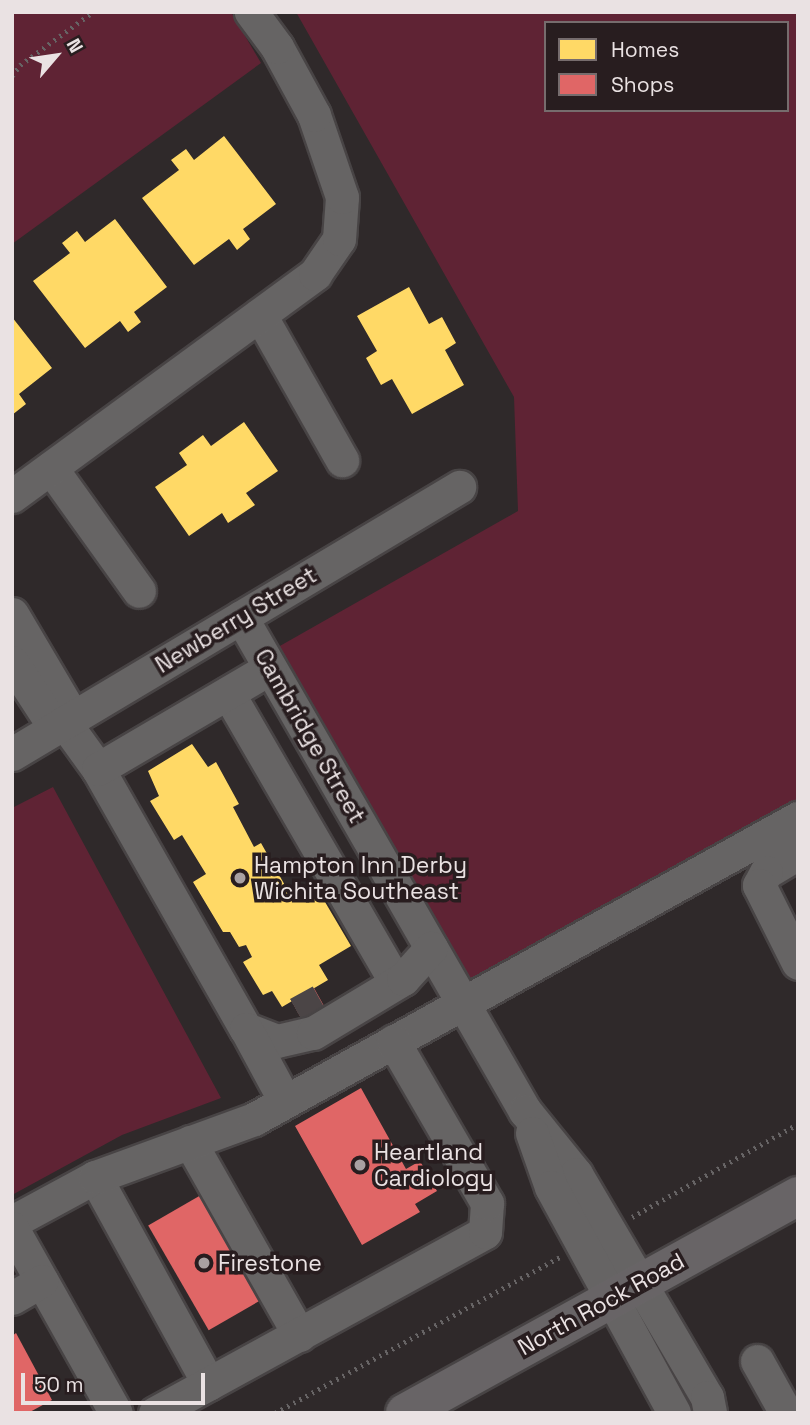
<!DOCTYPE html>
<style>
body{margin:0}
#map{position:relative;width:810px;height:1425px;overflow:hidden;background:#2f292a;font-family:"Space Grotesk",sans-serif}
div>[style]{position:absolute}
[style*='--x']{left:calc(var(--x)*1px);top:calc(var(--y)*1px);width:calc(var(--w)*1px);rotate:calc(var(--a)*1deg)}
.green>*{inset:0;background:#5f2334}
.homes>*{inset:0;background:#ffd966}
.shops>*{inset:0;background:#e06666;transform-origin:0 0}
.minor-tunnel>*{height:33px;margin-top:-16.5px;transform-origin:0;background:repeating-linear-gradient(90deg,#4b4546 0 33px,transparent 0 50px)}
.path>*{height:4.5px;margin-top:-2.25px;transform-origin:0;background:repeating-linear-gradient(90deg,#676465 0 2px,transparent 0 7px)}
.roads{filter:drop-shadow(2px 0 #484445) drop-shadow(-2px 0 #484445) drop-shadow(0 2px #484445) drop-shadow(0 -2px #484445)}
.minor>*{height:33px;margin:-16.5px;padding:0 16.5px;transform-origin:16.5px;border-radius:16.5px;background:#666464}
.major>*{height:38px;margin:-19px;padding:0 19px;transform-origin:19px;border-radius:19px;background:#686466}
.dots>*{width:19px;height:19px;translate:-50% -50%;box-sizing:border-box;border:4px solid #281d1f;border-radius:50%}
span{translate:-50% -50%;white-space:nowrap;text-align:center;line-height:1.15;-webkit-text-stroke:7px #281d1f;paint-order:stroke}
.street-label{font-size:23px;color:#eae2e3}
.poi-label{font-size:23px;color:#eae2e3}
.left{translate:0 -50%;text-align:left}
.frame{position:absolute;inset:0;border:14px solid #eae2e3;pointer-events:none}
.legend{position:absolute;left:544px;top:21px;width:245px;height:91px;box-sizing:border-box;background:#281d1f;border:2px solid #766c6d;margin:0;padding:9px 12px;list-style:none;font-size:21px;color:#eae2e3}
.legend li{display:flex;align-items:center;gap:14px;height:35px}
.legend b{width:35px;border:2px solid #766c6d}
.north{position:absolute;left:21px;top:21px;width:70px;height:70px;-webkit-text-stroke:5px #281d1f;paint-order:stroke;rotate:61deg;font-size:19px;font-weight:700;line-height:28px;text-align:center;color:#eae2e3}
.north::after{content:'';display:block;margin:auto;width:24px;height:32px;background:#eae2e3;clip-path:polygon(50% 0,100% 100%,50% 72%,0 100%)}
.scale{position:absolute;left:21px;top:1373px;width:184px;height:32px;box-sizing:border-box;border:4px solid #eae2e3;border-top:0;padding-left:9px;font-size:21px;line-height:24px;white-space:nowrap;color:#eae2e3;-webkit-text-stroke:5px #281d1f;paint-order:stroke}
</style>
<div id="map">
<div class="green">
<div style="clip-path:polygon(12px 12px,231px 12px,261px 63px,12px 244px)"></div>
<div style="clip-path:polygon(evenodd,296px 12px,798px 12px,798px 801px,463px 991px,271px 651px,518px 511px,514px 397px,296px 12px,546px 23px,787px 23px,787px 110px,546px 110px,546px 23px)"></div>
<div style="clip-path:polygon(53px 787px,221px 1098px,122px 1135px,12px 1195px,12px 808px)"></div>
</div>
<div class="homes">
<div style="clip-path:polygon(224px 136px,276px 204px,243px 229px,250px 239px,237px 250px,229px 239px,194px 265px,142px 198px,179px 170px,171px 160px,186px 149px,194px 160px)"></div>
<div style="clip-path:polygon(115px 219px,167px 287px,134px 312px,141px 322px,128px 332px,120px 321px,85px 348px,33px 281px,70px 253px,62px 243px,77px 231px,85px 242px)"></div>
<div style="clip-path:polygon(409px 287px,429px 324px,442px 317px,456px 343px,445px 350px,464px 385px,412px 414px,392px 379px,381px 385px,366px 358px,377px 351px,357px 316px)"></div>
<div style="clip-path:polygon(12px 317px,52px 368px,19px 394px,26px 404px,12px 415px)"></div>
<div style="clip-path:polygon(244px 422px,278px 471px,246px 493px,255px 505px,228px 523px,222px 513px,189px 536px,155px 487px,187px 465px,179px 453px,203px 435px,211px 446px)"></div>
<div style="clip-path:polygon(192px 744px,208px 767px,216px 762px,239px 804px,233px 807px,254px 847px,261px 843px,291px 896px,287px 902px,315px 885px,351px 946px,319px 965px,328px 980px,282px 1007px,272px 991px,263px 995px,243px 962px,252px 957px,246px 945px,239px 947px,230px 932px,223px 932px,193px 882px,206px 874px,182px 835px,174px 840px,150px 801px,159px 796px,148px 771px)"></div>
</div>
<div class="shops">
<div style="left:314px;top:988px;width:31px;height:26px;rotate:61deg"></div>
<div style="clip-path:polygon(361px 1088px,406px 1169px,420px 1161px,437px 1191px,415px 1204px,420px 1212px,362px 1245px,295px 1126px)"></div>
<div style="left:201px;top:1195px;width:121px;height:61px;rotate:60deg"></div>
<div style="clip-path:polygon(16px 1333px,52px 1400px,28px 1413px,12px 1413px,12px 1336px)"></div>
</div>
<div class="minor-tunnel">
<div style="--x:298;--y:1013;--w:26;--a:-29"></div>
</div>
<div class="path">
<div style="--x:12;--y:76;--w:14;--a:-54"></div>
<div style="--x:20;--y:65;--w:90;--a:-36"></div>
<div style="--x:632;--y:1217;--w:190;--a:-29.3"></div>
<div style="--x:275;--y:1413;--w:325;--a:-28.7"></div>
</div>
<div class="roads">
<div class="minor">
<div style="--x:260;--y:315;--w:167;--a:60.5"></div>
<div style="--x:51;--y:468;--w:151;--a:54.4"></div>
<div style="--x:12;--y:496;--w:376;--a:-36.2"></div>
<div style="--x:315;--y:274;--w:42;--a:-55.6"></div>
<div style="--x:339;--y:239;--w:42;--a:-85.9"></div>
<div style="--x:342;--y:197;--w:87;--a:-108.9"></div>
<div style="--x:314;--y:115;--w:77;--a:-118.6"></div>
<div style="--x:277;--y:47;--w:44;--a:-126.6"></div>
<div style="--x:12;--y:614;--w:120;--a:59.4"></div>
<div style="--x:241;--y:617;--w:570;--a:60.11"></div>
<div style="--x:525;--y:1111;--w:81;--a:51"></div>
<div style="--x:576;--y:1174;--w:259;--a:59.6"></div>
<div style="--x:707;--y:1397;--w:16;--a:79"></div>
<div style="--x:12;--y:662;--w:79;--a:56.9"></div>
<div style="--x:228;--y:693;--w:335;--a:59.9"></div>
<div style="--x:64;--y:722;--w:58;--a:54.1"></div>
<div style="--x:98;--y:769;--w:299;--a:60.4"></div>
<div style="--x:246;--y:1029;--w:33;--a:21"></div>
<div style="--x:277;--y:1041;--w:37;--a:-13"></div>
<div style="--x:313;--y:1033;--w:105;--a:-31"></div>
<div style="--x:403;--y:979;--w:42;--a:-47.9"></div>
<div style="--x:12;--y:754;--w:521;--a:-30.85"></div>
<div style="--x:98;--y:769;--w:199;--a:-30.4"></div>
<div style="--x:798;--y:853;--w:37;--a:149"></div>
<div style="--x:766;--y:872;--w:15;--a:118"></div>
<div style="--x:759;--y:885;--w:87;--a:63.4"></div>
<div style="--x:246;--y:1029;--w:82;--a:61.6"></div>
<div style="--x:532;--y:1133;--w:57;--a:70.6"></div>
<div style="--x:551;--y:1187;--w:257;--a:61.4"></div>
<div style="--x:190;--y:1142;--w:222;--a:60.5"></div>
<div style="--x:95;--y:1177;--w:236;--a:61.2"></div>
<div style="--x:12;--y:1222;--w:94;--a:-28.5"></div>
<div style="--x:95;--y:1177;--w:169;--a:-20"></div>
<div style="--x:254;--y:1119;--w:622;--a:-28.96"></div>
<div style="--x:12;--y:1228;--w:212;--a:60.7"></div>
<div style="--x:12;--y:1298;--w:34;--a:-30"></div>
<div style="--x:757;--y:1361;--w:60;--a:60.9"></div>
<div style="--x:155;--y:1413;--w:376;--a:-28.7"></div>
<div style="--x:485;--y:1232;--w:29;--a:-86"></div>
<div style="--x:487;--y:1203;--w:187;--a:-120.1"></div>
</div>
<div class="major">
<div style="--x:405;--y:1413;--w:449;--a:-28.9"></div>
</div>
</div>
<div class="dots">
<div style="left:240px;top:878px;background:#a9a1a2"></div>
<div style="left:360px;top:1165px;background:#a9a1a2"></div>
<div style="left:204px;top:1263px;background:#a9a1a2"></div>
</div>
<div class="street-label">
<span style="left:236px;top:620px;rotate:-31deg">Newberry Street</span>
<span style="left:310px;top:736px;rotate:60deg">Cambridge Street</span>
<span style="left:601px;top:1304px;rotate:-29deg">North Rock Road</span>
</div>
<div class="poi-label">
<span class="left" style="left:254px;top:878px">Hampton Inn Derby<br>Wichita Southeast</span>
<span class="left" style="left:374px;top:1165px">Heartland<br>Cardiology</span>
<span class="left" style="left:218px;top:1263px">Firestone</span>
</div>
<div class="frame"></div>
<ul class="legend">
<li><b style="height:19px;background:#ffd966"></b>Homes</li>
<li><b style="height:19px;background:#e06666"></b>Shops</li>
</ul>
<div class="north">N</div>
<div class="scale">50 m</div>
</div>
